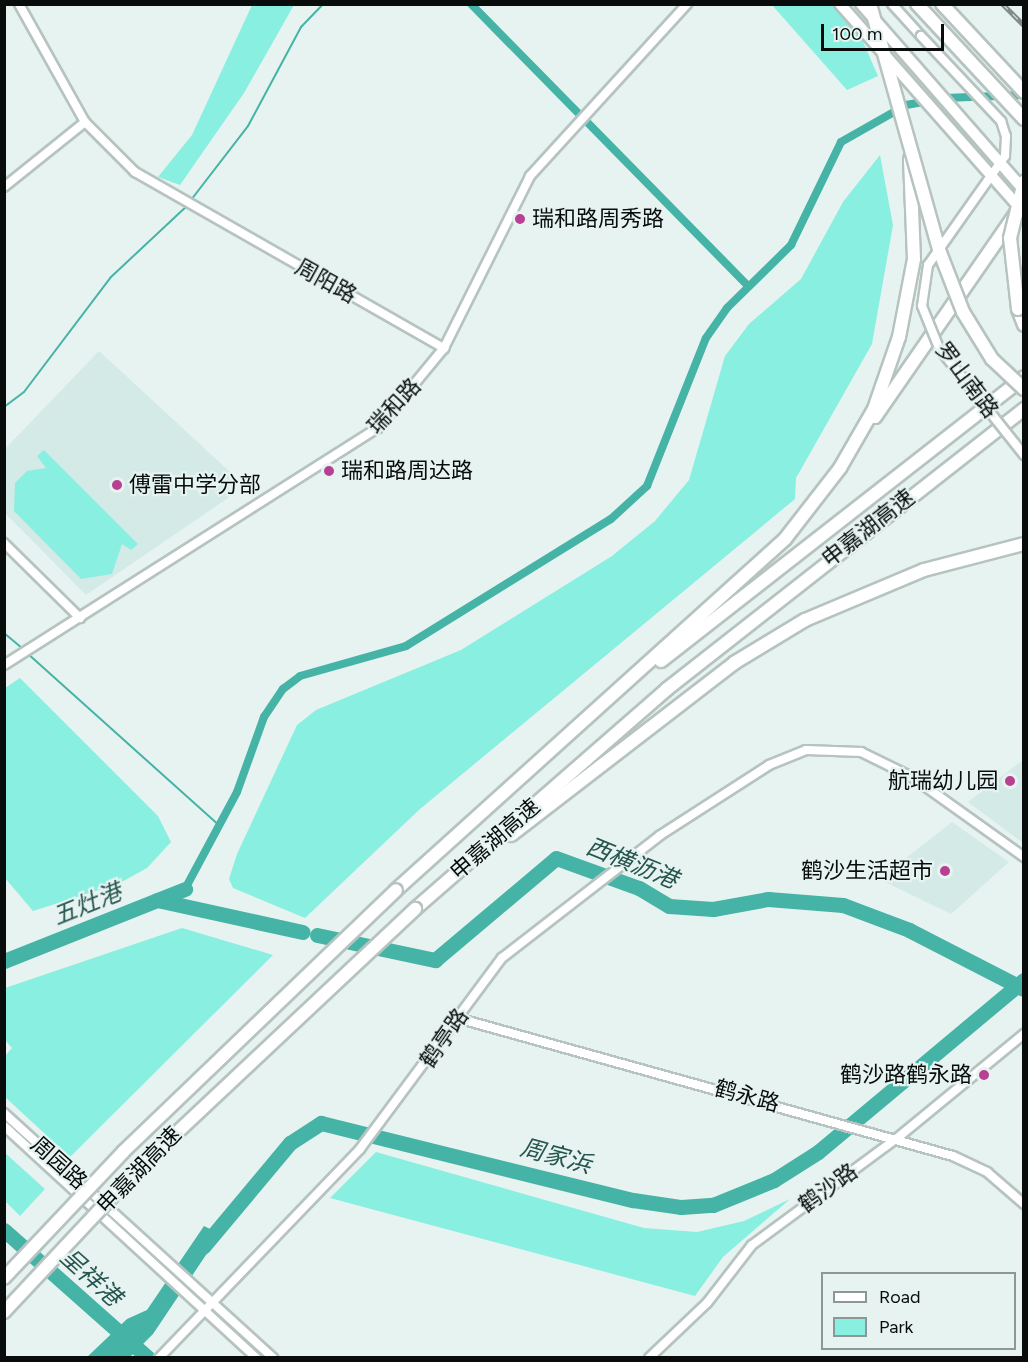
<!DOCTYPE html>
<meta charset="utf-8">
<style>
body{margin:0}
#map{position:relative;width:1028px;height:1362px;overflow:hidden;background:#e6f3f1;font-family:Figtree,"Noto Sans SC",sans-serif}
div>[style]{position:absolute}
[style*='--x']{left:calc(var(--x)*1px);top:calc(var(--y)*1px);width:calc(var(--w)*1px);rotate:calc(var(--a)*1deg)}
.built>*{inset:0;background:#d3eae6}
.green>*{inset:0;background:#89efe0}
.water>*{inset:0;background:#45b3a5}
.stream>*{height:2px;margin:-1px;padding:0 1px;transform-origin:1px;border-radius:1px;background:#45b3a5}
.canal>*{height:8px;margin:-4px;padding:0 4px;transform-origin:4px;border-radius:4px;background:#45b3a5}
.river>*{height:15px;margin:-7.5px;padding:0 7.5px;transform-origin:7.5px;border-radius:7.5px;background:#45b3a5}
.roads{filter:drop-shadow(2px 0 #b6c3c0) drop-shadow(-2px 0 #b6c3c0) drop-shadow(0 2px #b6c3c0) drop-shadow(0 -2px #b6c3c0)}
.minor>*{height:8px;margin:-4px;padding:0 4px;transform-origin:4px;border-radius:4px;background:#fff}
.highway>*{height:12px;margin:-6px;padding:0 6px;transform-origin:6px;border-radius:6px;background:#fff}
.rail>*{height:4.5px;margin-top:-2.25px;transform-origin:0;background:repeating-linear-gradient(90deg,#e6f3f1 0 7px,#818b89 0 14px);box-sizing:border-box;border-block:2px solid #818b89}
.bridges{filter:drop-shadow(2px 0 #b6c3c0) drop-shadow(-2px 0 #b6c3c0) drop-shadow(0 2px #b6c3c0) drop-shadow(0 -2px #b6c3c0)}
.minor-bridge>*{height:8px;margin:-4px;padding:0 4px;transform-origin:4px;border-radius:4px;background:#fff}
.major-bridge>*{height:10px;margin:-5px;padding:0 5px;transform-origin:5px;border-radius:5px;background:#fff}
.highway-bridge>*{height:12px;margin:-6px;padding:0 6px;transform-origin:6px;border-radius:6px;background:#fff}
.dots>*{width:16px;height:16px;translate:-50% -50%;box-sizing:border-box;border:3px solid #e6f3f1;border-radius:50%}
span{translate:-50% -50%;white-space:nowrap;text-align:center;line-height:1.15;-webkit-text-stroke:4.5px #e6f3f1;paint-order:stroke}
.poi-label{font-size:22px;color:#080d0c}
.left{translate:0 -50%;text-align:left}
.right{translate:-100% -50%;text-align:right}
.street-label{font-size:22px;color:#080d0c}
.water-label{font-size:24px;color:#26554e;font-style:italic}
.frame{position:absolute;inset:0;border:6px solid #080d0c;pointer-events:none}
.legend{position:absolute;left:821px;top:1272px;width:195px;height:78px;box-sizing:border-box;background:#e6f3f1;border:2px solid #8d9795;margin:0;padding:8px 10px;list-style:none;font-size:18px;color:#080d0c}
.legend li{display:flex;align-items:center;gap:12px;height:30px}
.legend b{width:30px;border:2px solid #8d9795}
.scale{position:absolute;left:821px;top:24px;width:123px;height:27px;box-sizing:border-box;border:3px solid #080d0c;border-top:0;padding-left:8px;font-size:18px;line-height:21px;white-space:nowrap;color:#080d0c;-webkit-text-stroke:4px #e6f3f1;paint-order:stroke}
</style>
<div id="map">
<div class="built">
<div style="clip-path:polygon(99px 351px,230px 472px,228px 498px,86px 595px,5px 513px,5px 449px)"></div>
<div style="clip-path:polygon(1023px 760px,1023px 843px,968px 802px)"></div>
<div style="clip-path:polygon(952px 822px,1009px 862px,951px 914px,879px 879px)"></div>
</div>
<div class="green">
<div style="clip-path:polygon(252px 5px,294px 5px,244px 93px,180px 185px,158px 177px,192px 135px)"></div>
<div style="clip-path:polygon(772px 5px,847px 5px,878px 76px,847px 90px)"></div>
<div style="clip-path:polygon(880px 155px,893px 225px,872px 344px,796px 478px,795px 499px,420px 809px,305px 918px,233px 888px,229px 879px,237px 854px,297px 725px,316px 710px,461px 650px,612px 556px,655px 521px,689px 480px,725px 356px,749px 324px,801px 279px,843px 202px)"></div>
<div style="clip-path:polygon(44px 450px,138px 544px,131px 550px,122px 544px,112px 574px,81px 579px,14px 511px,15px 483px,27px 471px,46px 468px,37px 456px)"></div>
<div style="clip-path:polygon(20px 678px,158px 816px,171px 842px,147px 868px,118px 884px,33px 911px,5px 878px,5px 688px)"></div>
<div style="clip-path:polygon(182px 928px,273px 955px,70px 1157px,5px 1097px,5px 1056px,12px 1048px,5px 1040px,5px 988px)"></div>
<div style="clip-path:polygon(4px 1152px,45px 1189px,20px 1216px,5px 1201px)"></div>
<div style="clip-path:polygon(376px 1152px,644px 1228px,697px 1232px,744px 1221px,790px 1199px,723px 1257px,695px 1296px,330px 1198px)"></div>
</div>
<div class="water">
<div style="clip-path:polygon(204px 1226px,220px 1234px,153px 1334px,130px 1357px,86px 1358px,127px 1319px,147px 1310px)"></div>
</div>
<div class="stream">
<div style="--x:191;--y:200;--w:93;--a:-52.4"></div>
<div style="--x:248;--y:126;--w:112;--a:-61.8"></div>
<div style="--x:301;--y:27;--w:32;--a:-46"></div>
<div style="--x:4;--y:407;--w:25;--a:-37"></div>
<div style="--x:24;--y:392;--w:144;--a:-52.9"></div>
<div style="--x:111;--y:277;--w:105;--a:-43.1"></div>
<div style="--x:4;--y:633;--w:25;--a:40"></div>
<div style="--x:27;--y:653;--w:258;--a:41.9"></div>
</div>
<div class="canal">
<div style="--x:471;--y:4;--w:395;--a:45.5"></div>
<div style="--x:185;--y:889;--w:110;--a:-61.8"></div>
<div style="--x:237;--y:792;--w:80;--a:-70.2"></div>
<div style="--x:264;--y:717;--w:34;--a:-56"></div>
<div style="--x:283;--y:689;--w:21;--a:-37"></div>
<div style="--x:300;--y:676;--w:110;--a:-15.8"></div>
<div style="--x:406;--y:646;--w:241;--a:-31.8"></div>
<div style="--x:611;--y:519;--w:49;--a:-42.5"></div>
<div style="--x:647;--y:486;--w:159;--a:-68.3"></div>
<div style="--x:706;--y:338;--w:37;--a:-55"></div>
<div style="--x:727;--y:308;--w:90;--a:-44.5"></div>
<div style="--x:791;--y:245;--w:114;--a:-64.1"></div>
<div style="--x:841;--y:142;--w:75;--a:-29.6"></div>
<div style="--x:906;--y:105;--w:39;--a:-10"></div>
<div style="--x:944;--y:98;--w:80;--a:-2.1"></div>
</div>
<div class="river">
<div style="--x:157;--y:900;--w:149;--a:12.4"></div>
<div style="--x:317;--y:935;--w:121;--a:12"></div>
<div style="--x:435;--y:960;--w:158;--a:-40.1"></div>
<div style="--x:556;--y:858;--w:88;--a:19.9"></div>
<div style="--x:639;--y:888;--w:35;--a:31"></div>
<div style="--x:669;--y:906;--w:44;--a:3.9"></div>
<div style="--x:713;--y:909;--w:56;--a:-10.3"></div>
<div style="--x:768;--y:899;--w:75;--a:4.6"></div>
<div style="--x:843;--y:905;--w:71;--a:20.7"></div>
<div style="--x:909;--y:930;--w:129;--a:27.2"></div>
<div style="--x:4;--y:961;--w:195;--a:-21.7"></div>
<div style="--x:4;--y:1230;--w:193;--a:41.6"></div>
<div style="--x:203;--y:1247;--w:136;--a:-50.1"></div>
<div style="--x:290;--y:1143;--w:37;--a:-33"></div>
<div style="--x:321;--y:1123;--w:321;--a:13.9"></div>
<div style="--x:633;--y:1200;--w:49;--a:8.3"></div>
<div style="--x:681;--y:1207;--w:32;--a:-4"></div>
<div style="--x:713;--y:1205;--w:66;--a:-22.3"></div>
<div style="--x:774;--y:1180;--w:52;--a:-32.5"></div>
<div style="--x:818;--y:1152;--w:268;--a:-39.9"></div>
</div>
<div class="roads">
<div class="minor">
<div style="--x:19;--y:4;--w:135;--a:60.8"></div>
<div style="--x:85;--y:122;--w:71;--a:45"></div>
<div style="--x:135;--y:172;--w:356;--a:29.7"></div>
<div style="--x:892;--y:4;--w:43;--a:47.8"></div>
<div style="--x:4;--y:187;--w:104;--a:-38.7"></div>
<div style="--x:4;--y:543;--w:107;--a:44.6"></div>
<div style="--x:4;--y:665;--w:443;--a:-32.4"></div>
<div style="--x:378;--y:428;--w:104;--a:-50.5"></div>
<div style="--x:444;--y:348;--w:192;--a:-63.4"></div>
<div style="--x:530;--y:176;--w:233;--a:-47.6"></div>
<div style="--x:457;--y:1018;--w:515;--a:15.55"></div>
<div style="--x:953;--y:1156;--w:38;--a:25"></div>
<div style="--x:987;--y:1172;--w:49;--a:40.9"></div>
<div style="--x:4;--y:1113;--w:364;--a:42.3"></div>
<div style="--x:4;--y:1126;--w:343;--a:42.6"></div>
<div style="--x:159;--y:1358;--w:290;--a:-46.1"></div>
<div style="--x:360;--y:1149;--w:238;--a:-53.4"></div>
<div style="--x:502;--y:958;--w:199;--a:-37.8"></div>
<div style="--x:659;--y:836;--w:131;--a:-32.8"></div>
<div style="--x:769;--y:765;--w:40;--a:-22"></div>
<div style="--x:806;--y:750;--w:55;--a:2.1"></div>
<div style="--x:861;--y:752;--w:57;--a:26.1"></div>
<div style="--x:912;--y:777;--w:138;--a:35.5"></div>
<div style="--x:649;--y:1358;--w:80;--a:-43.5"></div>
<div style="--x:707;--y:1303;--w:73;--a:-52.2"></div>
<div style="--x:752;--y:1245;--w:179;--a:-36.4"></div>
<div style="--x:896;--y:1139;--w:166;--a:-39.4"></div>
</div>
<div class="highway">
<div style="--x:917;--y:4;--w:157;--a:47.1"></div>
<div style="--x:942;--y:4;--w:120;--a:47"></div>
<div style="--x:1018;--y:309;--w:17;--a:69"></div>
<div style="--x:875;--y:417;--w:249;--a:-55.3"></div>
<div style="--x:661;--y:661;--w:461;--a:-38"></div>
<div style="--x:511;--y:835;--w:282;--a:-37.6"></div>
<div style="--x:734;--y:663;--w:83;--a:-31.2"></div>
<div style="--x:805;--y:620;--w:129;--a:-22.8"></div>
<div style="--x:924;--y:570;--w:103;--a:-14.6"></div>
<div style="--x:396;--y:890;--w:524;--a:-42.06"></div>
<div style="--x:785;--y:539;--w:90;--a:-52.2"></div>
<div style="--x:840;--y:468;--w:68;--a:-60"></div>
<div style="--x:874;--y:409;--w:76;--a:-70.9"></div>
<div style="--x:899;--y:337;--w:79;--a:-79.1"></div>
<div style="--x:914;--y:259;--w:100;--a:-92.3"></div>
<div style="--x:415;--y:909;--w:335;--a:-41.1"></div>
<div style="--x:667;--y:689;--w:454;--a:-38.1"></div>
</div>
</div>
<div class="rail">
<div style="--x:1003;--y:4;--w:30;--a:45"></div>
</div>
<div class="bridges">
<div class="minor-bridge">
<div style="--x:921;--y:36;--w:117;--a:46.7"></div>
<div style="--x:1001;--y:121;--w:16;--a:72"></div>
<div style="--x:1006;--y:136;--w:20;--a:93"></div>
<div style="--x:1005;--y:156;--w:133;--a:125.2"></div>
<div style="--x:928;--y:265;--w:41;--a:98.3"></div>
<div style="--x:922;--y:306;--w:45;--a:68"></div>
<div style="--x:939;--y:348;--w:137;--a:51.5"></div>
</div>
<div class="major-bridge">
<div style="--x:840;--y:4;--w:278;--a:48.6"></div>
<div style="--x:861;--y:4;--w:247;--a:48.8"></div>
</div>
<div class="highway-bridge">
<div style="--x:870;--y:4;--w:255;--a:74.3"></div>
<div style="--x:939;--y:250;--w:66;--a:68.8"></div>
<div style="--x:963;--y:312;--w:55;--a:58.3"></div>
<div style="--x:992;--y:359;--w:44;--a:43.2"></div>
<div style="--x:1018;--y:309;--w:71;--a:-96.4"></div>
<div style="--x:1010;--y:238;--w:58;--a:-76"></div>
<div style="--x:4;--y:1278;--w:173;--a:-46.6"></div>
<div style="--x:123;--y:1152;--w:378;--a:-43.8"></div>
<div style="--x:4;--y:1312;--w:193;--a:-46.9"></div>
<div style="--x:136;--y:1171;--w:383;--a:-43.2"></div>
</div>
</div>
<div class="dots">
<div style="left:520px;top:219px;background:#b83f92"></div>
<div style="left:329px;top:471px;background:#b83f92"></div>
<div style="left:117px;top:485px;background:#b83f92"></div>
<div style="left:1010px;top:781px;background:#b83f92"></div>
<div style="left:945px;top:871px;background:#b83f92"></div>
<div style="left:984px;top:1075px;background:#b83f92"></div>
</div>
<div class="poi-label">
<span class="left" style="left:532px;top:219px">瑞和路周秀路</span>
<span class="left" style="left:341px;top:471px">瑞和路周达路</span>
<span class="left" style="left:129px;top:485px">傅雷中学分部</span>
<span class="right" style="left:998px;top:781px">航瑞幼儿园</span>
<span class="right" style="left:933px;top:871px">鹤沙生活超市</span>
<span class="right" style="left:972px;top:1075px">鹤沙路鹤永路</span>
</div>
<div class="street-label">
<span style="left:326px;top:281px;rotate:29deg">周阳路</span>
<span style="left:967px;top:380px;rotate:53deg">罗山南路</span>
<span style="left:394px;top:406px;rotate:-47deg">瑞和路</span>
<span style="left:868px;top:528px;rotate:-38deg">申嘉湖高速</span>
<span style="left:495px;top:839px;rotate:-41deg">申嘉湖高速</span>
<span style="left:444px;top:1038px;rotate:-55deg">鹤亭路</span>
<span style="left:747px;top:1096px;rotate:15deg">鹤永路</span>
<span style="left:59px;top:1163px;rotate:42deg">周园路</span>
<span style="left:139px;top:1170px;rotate:-46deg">申嘉湖高速</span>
<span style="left:828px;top:1188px;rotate:-36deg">鹤沙路</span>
</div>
<div class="water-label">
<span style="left:632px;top:863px;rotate:22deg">西横沥港</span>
<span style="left:87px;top:904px;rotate:-22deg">五灶港</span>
<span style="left:556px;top:1156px;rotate:15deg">周家浜</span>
<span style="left:91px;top:1277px;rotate:42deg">呈祥港</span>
</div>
<div class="frame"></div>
<ul class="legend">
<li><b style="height:8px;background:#fff"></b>Road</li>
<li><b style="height:16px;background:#89efe0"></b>Park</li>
</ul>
<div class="scale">100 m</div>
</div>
